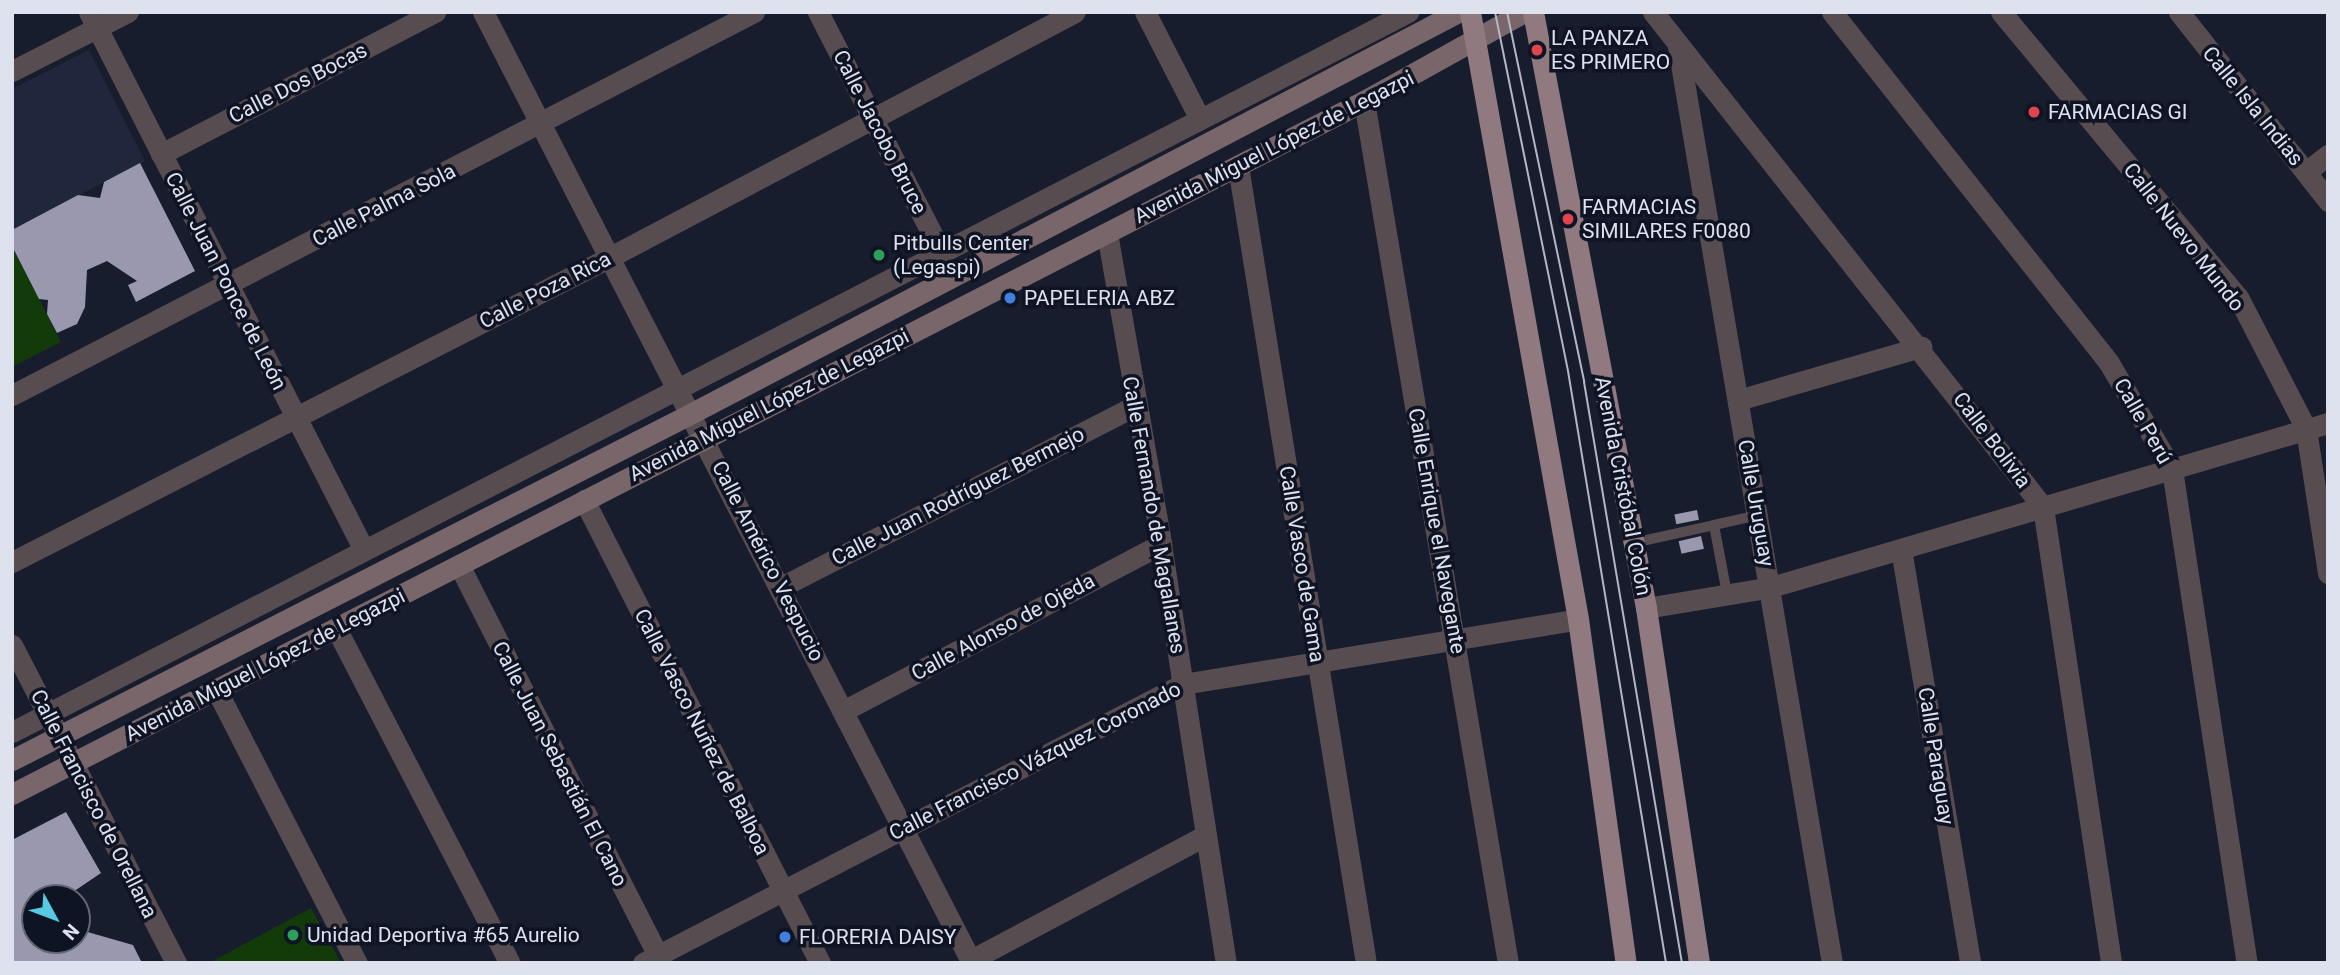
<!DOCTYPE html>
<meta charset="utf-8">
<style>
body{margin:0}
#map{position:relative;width:2340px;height:975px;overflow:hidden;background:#181d2e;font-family:Roboto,sans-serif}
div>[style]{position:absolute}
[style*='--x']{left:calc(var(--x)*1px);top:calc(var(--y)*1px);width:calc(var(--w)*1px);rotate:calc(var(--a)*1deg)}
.built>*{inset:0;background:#20273d}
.green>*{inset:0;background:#123b09}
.building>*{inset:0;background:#9a98af;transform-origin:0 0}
.service>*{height:10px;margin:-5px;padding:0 5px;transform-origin:5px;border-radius:5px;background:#574c4f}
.minor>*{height:21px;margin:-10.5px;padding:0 10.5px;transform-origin:10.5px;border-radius:10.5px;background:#574c4f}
.secondary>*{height:21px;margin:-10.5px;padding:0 10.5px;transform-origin:10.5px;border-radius:10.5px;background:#78666a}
.primary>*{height:21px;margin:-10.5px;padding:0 10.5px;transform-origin:10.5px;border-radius:10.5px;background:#907a7f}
.tram>*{height:2px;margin:-1px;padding:0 1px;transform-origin:1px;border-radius:1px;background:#b3b7c4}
.dots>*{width:19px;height:19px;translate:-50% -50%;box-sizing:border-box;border:4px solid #0f1424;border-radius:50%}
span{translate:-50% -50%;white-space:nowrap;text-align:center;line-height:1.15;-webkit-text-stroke:7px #0f1424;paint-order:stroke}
.poi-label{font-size:21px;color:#dee2ee}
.left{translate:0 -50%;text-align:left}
.street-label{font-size:21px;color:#dee2ee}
.frame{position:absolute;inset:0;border:14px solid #dee2ee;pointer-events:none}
.north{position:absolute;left:21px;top:884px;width:70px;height:70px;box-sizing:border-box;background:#0f1424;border:2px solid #626675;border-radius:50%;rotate:131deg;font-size:19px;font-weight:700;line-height:28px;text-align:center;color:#dee2ee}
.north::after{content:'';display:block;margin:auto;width:24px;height:32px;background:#57c9e2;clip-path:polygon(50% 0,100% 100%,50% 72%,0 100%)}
</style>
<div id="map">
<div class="built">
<div style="clip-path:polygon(89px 50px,145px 161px,12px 230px,12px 89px)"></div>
</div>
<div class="green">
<div style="clip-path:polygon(12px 246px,61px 342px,12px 367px)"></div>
<div style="clip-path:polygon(311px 908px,341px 963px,209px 963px)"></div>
</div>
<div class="building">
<div style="clip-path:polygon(140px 163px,195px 271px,136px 302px,128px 285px,137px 281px,107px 261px,87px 270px,85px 307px,77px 324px,57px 333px,47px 314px,48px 300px,39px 299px,12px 246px,12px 230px,78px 195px,100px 198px,104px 182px)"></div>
<div style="left:1697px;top:510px;width:10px;height:23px;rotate:79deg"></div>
<div style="left:1701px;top:536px;width:13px;height:23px;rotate:77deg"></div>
<div style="clip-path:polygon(66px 812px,101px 873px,64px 898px,35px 898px,35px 940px,77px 940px,77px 929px,133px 945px,142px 963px,12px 963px,12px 840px)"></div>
</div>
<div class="service">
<div style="--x:1714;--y:525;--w:45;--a:-12.8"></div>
<div style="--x:1633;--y:543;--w:83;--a:-12.5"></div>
<div style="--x:1714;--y:525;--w:70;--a:79.3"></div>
</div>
<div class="minor">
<div style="--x:89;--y:12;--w:604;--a:62.93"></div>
<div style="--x:483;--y:12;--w:1069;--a:62.79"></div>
<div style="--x:818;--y:12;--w:271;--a:62.8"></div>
<div style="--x:1145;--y:12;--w:120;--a:62.8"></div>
<div style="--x:1653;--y:12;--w:630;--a:51.77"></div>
<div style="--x:2043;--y:507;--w:461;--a:81.5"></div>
<div style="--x:1832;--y:12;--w:447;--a:51.7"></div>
<div style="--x:2109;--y:363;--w:123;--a:59.3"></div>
<div style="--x:2172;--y:469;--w:500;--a:81.4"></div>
<div style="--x:2001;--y:12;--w:371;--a:50.3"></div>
<div style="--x:2238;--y:297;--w:148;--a:62.7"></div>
<div style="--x:2306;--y:429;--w:146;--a:81.3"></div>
<div style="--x:2179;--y:12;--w:241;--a:51.7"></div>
<div style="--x:1678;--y:46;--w:930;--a:80.47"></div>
<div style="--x:12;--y:71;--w:130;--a:-27"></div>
<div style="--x:1364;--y:101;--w:874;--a:80.52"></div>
<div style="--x:161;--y:154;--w:309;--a:-27.4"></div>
<div style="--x:1238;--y:166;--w:807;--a:80.88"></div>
<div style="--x:2306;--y:172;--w:28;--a:-38"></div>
<div style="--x:1107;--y:233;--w:316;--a:80.1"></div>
<div style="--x:1161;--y:544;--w:424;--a:81.2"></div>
<div style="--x:12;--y:395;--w:835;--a:-27.3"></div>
<div style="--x:1738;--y:400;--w:191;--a:-16.2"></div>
<div style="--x:584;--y:500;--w:520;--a:62.99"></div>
<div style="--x:1901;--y:549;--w:420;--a:80.5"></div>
<div style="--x:12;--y:562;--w:674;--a:-27.02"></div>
<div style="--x:612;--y:256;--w:523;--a:-27.79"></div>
<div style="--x:459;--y:565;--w:447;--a:63"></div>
<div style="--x:781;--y:587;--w:398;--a:-27.1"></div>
<div style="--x:1646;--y:608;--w:127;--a:-9.5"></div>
<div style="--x:1771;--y:587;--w:581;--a:-16.41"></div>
<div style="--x:336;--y:628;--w:377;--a:62.6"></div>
<div style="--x:12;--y:645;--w:358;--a:62.7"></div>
<div style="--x:216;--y:689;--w:308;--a:62.8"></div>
<div style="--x:845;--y:710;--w:357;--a:-27.7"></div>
<div style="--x:12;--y:732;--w:1571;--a:-27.28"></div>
<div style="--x:971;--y:960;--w:266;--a:-28"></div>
<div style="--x:643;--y:963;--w:608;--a:-27.32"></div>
<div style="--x:1183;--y:684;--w:400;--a:-9.3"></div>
</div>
<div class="secondary">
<div style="--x:12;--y:760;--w:763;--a:-27.03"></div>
<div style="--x:692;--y:413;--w:865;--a:-27.63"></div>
<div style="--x:12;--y:794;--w:1519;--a:-27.14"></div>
<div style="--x:1364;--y:101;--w:183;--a:-29.1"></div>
</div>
<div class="primary">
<div style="--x:1470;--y:12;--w:617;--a:79.91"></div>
<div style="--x:1578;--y:619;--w:347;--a:82.1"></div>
<div style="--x:1533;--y:12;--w:607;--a:79.26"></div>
<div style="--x:1646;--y:608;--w:359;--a:81.5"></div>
</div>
<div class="tram">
<div style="--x:1495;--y:12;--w:366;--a:78.5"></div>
<div style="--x:1568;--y:371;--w:600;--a:80.6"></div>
<div style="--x:1507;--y:12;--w:378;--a:78.2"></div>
<div style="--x:1584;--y:382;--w:589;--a:80.43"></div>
</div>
<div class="dots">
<div style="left:1537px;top:50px;background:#e0444e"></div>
<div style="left:2034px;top:112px;background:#e0444e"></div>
<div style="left:1568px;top:219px;background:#e0444e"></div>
<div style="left:879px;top:255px;background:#2e9e5b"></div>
<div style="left:1010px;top:298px;background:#3f7fe0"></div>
<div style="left:293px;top:935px;background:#2e9e5b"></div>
<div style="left:785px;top:937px;background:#3f7fe0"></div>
</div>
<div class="poi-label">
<span class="left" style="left:1551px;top:50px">LA PANZA<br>ES PRIMERO</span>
<span class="left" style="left:2048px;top:112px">FARMACIAS GI</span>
<span class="left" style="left:1582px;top:219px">FARMACIAS<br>SIMILARES F0080</span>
<span class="left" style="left:893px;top:255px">Pitbulls Center<br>(Legaspi)</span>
<span class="left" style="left:1024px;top:298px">PAPELERIA ABZ</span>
<span class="left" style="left:307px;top:935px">Unidad Deportiva #65 Aurelio</span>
<span class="left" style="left:799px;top:937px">FLORERIA DAISY</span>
</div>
<div class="street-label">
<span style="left:298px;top:83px;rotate:-27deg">Calle Dos Bocas</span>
<span style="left:2253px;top:106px;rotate:51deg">Calle Isla Indias</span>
<span style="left:880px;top:132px;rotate:63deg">Calle Jacobo Bruce</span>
<span style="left:1274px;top:147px;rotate:-27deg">Avenida Miguel López de Legazpi</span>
<span style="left:384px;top:205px;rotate:-27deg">Calle Palma Sola</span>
<span style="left:2184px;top:237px;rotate:52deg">Calle Nuevo Mundo</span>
<span style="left:226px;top:281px;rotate:63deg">Calle Juan Ponce de León</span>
<span style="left:545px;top:290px;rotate:-27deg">Calle Poza Rica</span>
<span style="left:769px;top:405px;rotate:-27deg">Avenida Miguel López de Legazpi</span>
<span style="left:2143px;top:421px;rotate:60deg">Calle Perú</span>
<span style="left:1992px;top:440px;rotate:53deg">Calle Bolivia</span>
<span style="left:1623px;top:486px;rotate:79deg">Avenida Cristóbal Colón</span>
<span style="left:958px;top:496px;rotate:-27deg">Calle Juan Rodríguez Bermejo</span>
<span style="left:1756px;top:503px;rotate:80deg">Calle Uruguay</span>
<span style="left:1154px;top:515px;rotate:80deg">Calle Fernando de Magallanes</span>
<span style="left:1437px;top:531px;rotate:80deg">Calle Enrique el Navegante</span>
<span style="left:768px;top:561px;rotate:63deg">Calle Américo Vespucio</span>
<span style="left:1302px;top:564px;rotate:81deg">Calle Vasco de Gama</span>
<span style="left:1003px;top:627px;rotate:-28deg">Calle Alonso de Ojeda</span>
<span style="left:265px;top:665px;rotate:-27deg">Avenida Miguel López de Legazpi</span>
<span style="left:702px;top:732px;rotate:63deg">Calle Vasco Nuñez de Balboa</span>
<span style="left:1936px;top:756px;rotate:81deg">Calle Paraguay</span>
<span style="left:1035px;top:761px;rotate:-27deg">Calle Francisco Vázquez Coronado</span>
<span style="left:560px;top:764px;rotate:63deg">Calle Juan Sebastián El Cano</span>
<span style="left:94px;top:804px;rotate:63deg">Calle Francisco de Orellana</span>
</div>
<div class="frame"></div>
<div class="north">N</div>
</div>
